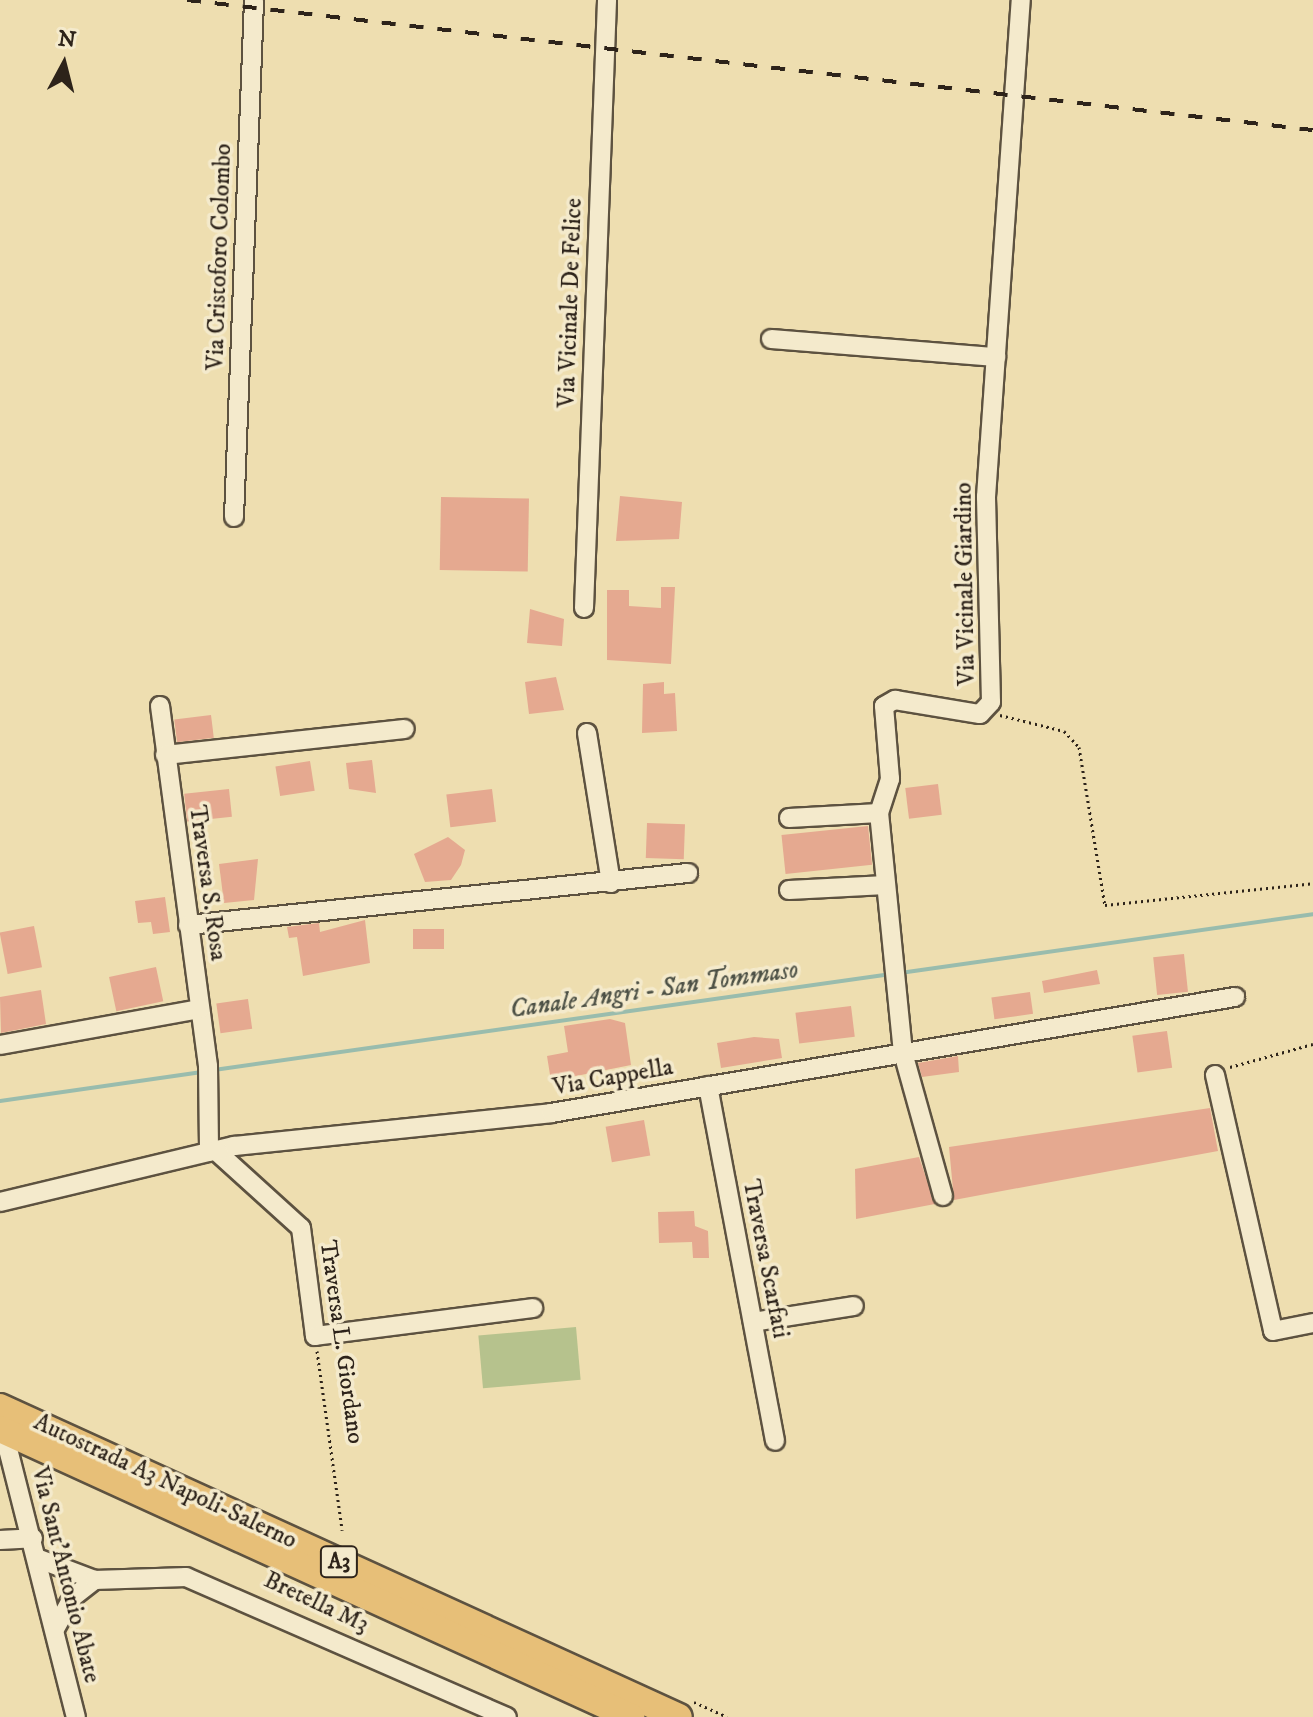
<!DOCTYPE html>
<style>
body{margin:0}
#map{position:relative;width:1313px;height:1717px;overflow:hidden;background:#eedeb0;font-family:"IM FELL DW Pica",serif}
div>[style]{position:absolute}
[style*='--x']{left:calc(var(--x)*1px);top:calc(var(--y)*1px);width:calc(var(--w)*1px);rotate:calc(var(--a)*1deg)}
.green>*{inset:0;background:#b6c28d;transform-origin:0 0}
.stream>*{height:4px;margin:-2px;padding:0 2px;transform-origin:2px;border-radius:2px;background:#99bcad}
.building>*{inset:0;background:#e5a990;transform-origin:0 0}
.path>*{height:3px;margin-top:-1.5px;transform-origin:0;background:repeating-linear-gradient(90deg,#2d231a 0 2px,transparent 0 6px)}
.roads{filter:drop-shadow(2px 0 #5d5240) drop-shadow(-2px 0 #5d5240) drop-shadow(0 2px #5d5240) drop-shadow(0 -2px #5d5240)}
.minor>*{height:18px;margin:-9px;padding:0 9px;transform-origin:9px;border-radius:9px;background:#f4eacc}
.highway>*{height:26px;margin:-13px;padding:0 13px;transform-origin:13px;border-radius:13px;background:#e7bf78}
.rail>*{height:4px;margin-top:-2px;transform-origin:0;background:repeating-linear-gradient(90deg,#2d231a 0 14px,transparent 0 28px)}
span{translate:-50% -50%;white-space:nowrap;text-align:center;line-height:1.15;-webkit-text-stroke:7px #f4eacc;paint-order:stroke}
.shield-label span{padding:2px 6px;background:#f4eacc;border:2px solid;border-radius:6px;-webkit-text-stroke-width:0}
.shield-label{font-size:22px;color:#2d231a;font-weight:700}
.street-label{font-size:24px;color:#2d231a}
.water-label{font-size:26px;color:#4d5146;font-style:italic}
.north{position:absolute;left:24px;top:24px;width:80px;height:80px;-webkit-text-stroke:6px #f4eacc;paint-order:stroke;rotate:7deg;font-size:22px;font-weight:700;line-height:32px;text-align:center;color:#2d231a}
.north::after{content:'';display:block;margin:auto;width:28px;height:36px;background:#2d231a;clip-path:polygon(50% 0,100% 100%,50% 72%,0 100%)}
</style>
<div id="map">
<div class="green">
<div style="left:576px;top:1327px;width:53px;height:98px;rotate:85deg"></div>
</div>
<div class="stream">
<div style="--x:900;--y:973;--w:417;--a:-8.1"></div>
<div style="--x:214;--y:1070;--w:684;--a:-8.07"></div>
<div style="--x:0;--y:1101;--w:204;--a:-8.2"></div>
</div>
<div class="building">
<div style="clip-path:polygon(620px 496px,682px 502px,679px 539px,616px 541px)"></div>
<div style="left:441px;top:497px;width:88px;height:73px;rotate:1deg"></div>
<div style="clip-path:polygon(661px 587px,675px 587px,671px 664px,607px 660px,607px 590px,629px 590px,629px 606px,661px 608px)"></div>
<div style="clip-path:polygon(530px 609px,564px 619px,562px 646px,527px 643px)"></div>
<div style="clip-path:polygon(556px 677px,564px 710px,529px 714px,525px 682px)"></div>
<div style="clip-path:polygon(664px 682px,664px 694px,675px 693px,677px 731px,642px 733px,643px 684px)"></div>
<div style="left:211px;top:715px;width:23px;height:37px;rotate:83deg"></div>
<div style="clip-path:polygon(372px 760px,376px 793px,349px 789px,346px 763px)"></div>
<div style="left:310px;top:761px;width:30px;height:35px;rotate:81deg"></div>
<div style="left:938px;top:784px;width:31px;height:33px;rotate:83deg"></div>
<div style="left:229px;top:789px;width:28px;height:45px;rotate:84deg"></div>
<div style="left:492px;top:789px;width:33px;height:46px;rotate:83deg"></div>
<div style="left:647px;top:823px;width:38px;height:35px;rotate:2deg"></div>
<div style="left:868px;top:826px;width:39px;height:87px;rotate:84deg"></div>
<div style="clip-path:polygon(448px 837px,465px 850px,461px 865px,451px 880px,425px 882px,414px 854px)"></div>
<div style="clip-path:polygon(258px 859px,254px 900px,224px 903px,219px 864px)"></div>
<div style="clip-path:polygon(165px 897px,170px 932px,153px 934px,151px 922px,138px 923px,135px 901px)"></div>
<div style="clip-path:polygon(365px 920px,370px 963px,303px 976px,297px 937px,289px 938px,287px 927px,319px 923px,320px 932px)"></div>
<div style="left:34px;top:926px;width:42px;height:35px;rotate:79deg"></div>
<div style="left:444px;top:929px;width:20px;height:31px;rotate:90deg"></div>
<div style="left:1184px;top:954px;width:38px;height:31px;rotate:84deg"></div>
<div style="left:156px;top:967px;width:35px;height:48px;rotate:78deg"></div>
<div style="clip-path:polygon(1097px 970px,1100px 984px,1044px 993px,1042px 981px)"></div>
<div style="clip-path:polygon(41px 990px,46px 1024px,1px 1033px,0 997px)"></div>
<div style="left:1030px;top:992px;width:22px;height:39px;rotate:82deg"></div>
<div style="left:248px;top:999px;width:30px;height:32px;rotate:82deg"></div>
<div style="left:851px;top:1006px;width:31px;height:56px;rotate:83deg"></div>
<div style="clip-path:polygon(610px 1019px,625px 1023px,631px 1065px,551px 1081px,547px 1056px,568px 1052px,564px 1026px)"></div>
<div style="left:1167px;top:1031px;width:37px;height:35px;rotate:82deg"></div>
<div style="clip-path:polygon(754px 1037px,779px 1039px,782px 1058px,721px 1068px,717px 1043px)"></div>
<div style="clip-path:polygon(958px 1056px,959px 1072px,922px 1077px,918px 1063px)"></div>
<div style="clip-path:polygon(1210px 1108px,1218px 1151px,954px 1200px,949px 1147px)"></div>
<div style="left:644px;top:1120px;width:36px;height:39px;rotate:80deg"></div>
<div style="clip-path:polygon(919px 1157px,935px 1204px,856px 1219px,855px 1169px)"></div>
<div style="clip-path:polygon(694px 1211px,695px 1226px,708px 1231px,709px 1258px,693px 1258px,692px 1242px,659px 1243px,658px 1212px)"></div>
</div>
<div class="path">
<div style="--x:1000;--y:715;--w:66;--a:14"></div>
<div style="--x:1064;--y:731;--w:22;--a:47"></div>
<div style="--x:1079;--y:747;--w:160;--a:80.7"></div>
<div style="--x:1105;--y:905;--w:209;--a:-6"></div>
<div style="--x:1230;--y:1067;--w:86;--a:-15.5"></div>
<div style="--x:317;--y:1351;--w:181;--a:82"></div>
<div style="--x:694;--y:1702;--w:36;--a:24"></div>
</div>
<div class="roads">
<div class="minor">
<div style="--x:771;--y:339;--w:226;--a:4.6"></div>
<div style="--x:234;--y:517;--w:517;--a:-87.78"></div>
<div style="--x:584;--y:608;--w:608;--a:-87.83"></div>
<div style="--x:160;--y:706;--w:363;--a:82.4"></div>
<div style="--x:208;--y:1066;--w:86;--a:89.3"></div>
<div style="--x:587;--y:733;--w:152;--a:80.9"></div>
<div style="--x:165;--y:755;--w:241;--a:-6.2"></div>
<div style="--x:789;--y:818;--w:90;--a:-3.2"></div>
<div style="--x:789;--y:890;--w:97;--a:-3"></div>
<div style="--x:188;--y:925;--w:503;--a:-5.94"></div>
<div style="--x:0;--y:1045;--w:203;--a:-10.2"></div>
<div style="--x:1215;--y:1075;--w:262;--a:77.2"></div>
<div style="--x:1273;--y:1331;--w:41;--a:-11.3"></div>
<div style="--x:708;--y:1086;--w:361;--a:79.3"></div>
<div style="--x:215;--y:1150;--w:116;--a:42.2"></div>
<div style="--x:301;--y:1228;--w:109;--a:82.6"></div>
<div style="--x:315;--y:1336;--w:220;--a:-7.3"></div>
<div style="--x:943;--y:1196;--w:148;--a:-105.6"></div>
<div style="--x:903;--y:1053;--w:241;--a:-95.7"></div>
<div style="--x:879;--y:813;--w:36;--a:-72"></div>
<div style="--x:890;--y:779;--w:73;--a:-94.7"></div>
<div style="--x:884;--y:706;--w:13;--a:-29"></div>
<div style="--x:895;--y:700;--w:86;--a:9.4"></div>
<div style="--x:980;--y:714;--w:16;--a:-47"></div>
<div style="--x:991;--y:702;--w:205;--a:-91.4"></div>
<div style="--x:986;--y:497;--w:498;--a:-86"></div>
<div style="--x:0;--y:1202;--w:241;--a:-13.5"></div>
<div style="--x:234;--y:1146;--w:319;--a:-5.9"></div>
<div style="--x:551;--y:1113;--w:694;--a:-9.63"></div>
<div style="--x:753;--y:1322;--w:102;--a:-9"></div>
<div style="--x:7;--y:1445;--w:281;--a:75.8"></div>
<div style="--x:0;--y:1540;--w:33;--a:-3"></div>
<div style="--x:39;--y:1559;--w:60;--a:20.6"></div>
<div style="--x:55;--y:1629;--w:37;--a:-61"></div>
<div style="--x:73;--y:1597;--w:28;--a:-38"></div>
<div style="--x:95;--y:1580;--w:91;--a:-1.9"></div>
<div style="--x:186;--y:1577;--w:350;--a:23.6"></div>
</div>
<div class="highway">
<div style="--x:0;--y:1407;--w:746;--a:24.54"></div>
<div style="--x:0;--y:1429;--w:694;--a:24.53"></div>
</div>
</div>
<div class="rail">
<div style="--x:187;--y:0;--w:1133;--a:6.59"></div>
</div>
<div class="shield-label">
<span style="left:339px;top:1562px">A3</span>
</div>
<div class="street-label">
<span style="left:220px;top:257px;rotate:-88deg">Via Cristoforo Colombo</span>
<span style="left:571px;top:303px;rotate:-88deg">Via Vicinale De Felice</span>
<span style="left:966px;top:584px;rotate:-91deg">Via Vicinale Giardino</span>
<span style="left:207px;top:883px;rotate:82deg">Traversa S. Rosa</span>
<span style="left:613px;top:1078px;rotate:-10deg">Via Cappella</span>
<span style="left:765px;top:1259px;rotate:79deg">Traversa Scarfati</span>
<span style="left:341px;top:1342px;rotate:82deg">Traversa L. Giordano</span>
<span style="left:165px;top:1482px;rotate:25deg">Autostrada A3 Napoli-Salerno</span>
<span style="left:65px;top:1575px;rotate:76deg">Via Sant'Antonio Abate</span>
<span style="left:316px;top:1603px;rotate:25deg">Bretella M3</span>
</div>
<div class="water-label">
<span style="left:654px;top:990px;rotate:-8deg">Canale Angri - San Tommaso</span>
</div>
<div class="north">N</div>
</div>
